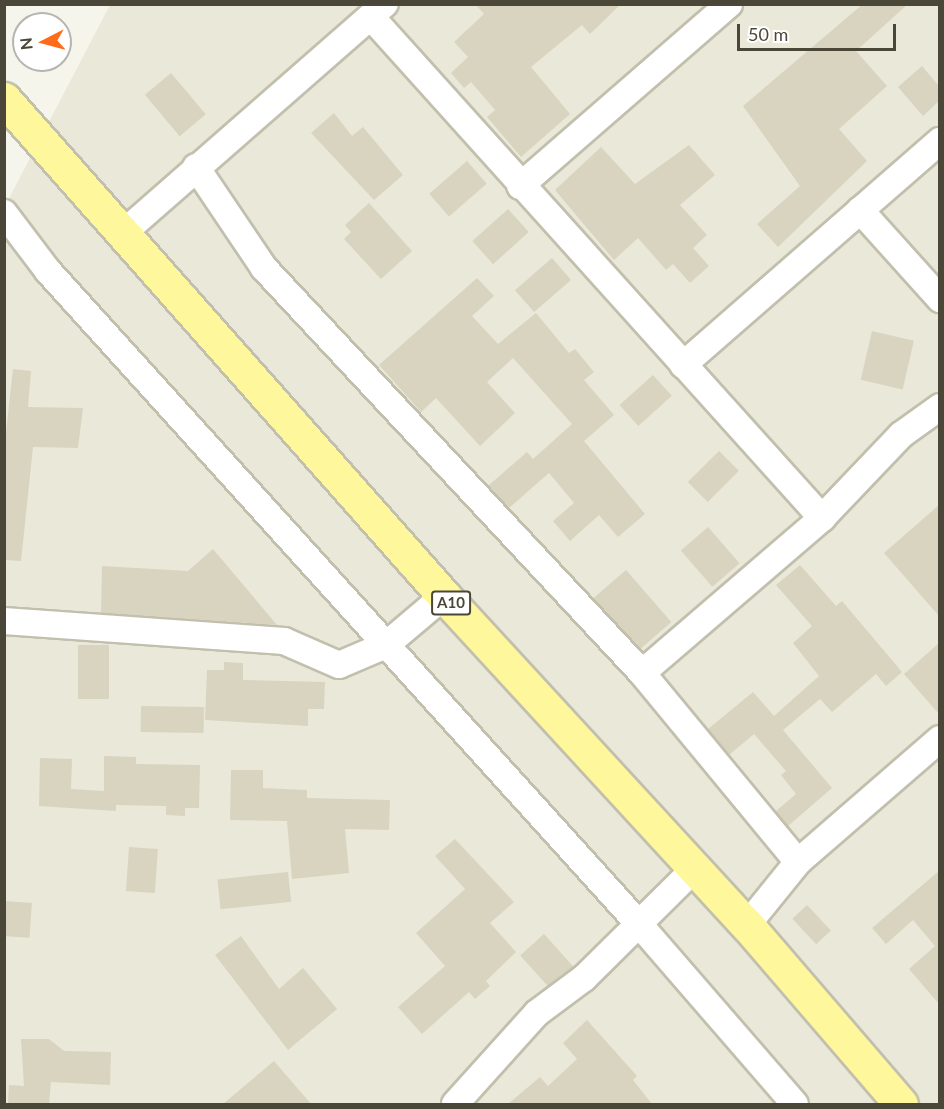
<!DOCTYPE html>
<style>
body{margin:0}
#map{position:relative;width:944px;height:1109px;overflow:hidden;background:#f6f5eb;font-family:Lato,sans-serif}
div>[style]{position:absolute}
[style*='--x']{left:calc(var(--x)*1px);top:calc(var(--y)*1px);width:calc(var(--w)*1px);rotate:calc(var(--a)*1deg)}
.residential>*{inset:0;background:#eae8d9}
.building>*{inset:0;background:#d8d4c0;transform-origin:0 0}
.roads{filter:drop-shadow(2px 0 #c2bfad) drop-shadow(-2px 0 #c2bfad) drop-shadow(0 2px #c2bfad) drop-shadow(0 -2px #c2bfad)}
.street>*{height:26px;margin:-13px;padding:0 13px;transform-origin:13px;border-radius:13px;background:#fff}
.primary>*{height:33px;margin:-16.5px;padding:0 16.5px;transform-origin:16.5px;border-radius:16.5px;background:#fff79b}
span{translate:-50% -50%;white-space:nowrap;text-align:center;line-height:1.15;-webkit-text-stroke:4.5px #fff;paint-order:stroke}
.shield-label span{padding:2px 4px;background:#fff;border:2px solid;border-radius:4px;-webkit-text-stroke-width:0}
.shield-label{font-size:15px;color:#4b4738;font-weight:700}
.frame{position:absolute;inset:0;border:6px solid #4b4738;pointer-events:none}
.north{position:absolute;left:12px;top:12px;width:60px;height:60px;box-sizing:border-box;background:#fff;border:2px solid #b7b5af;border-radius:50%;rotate:264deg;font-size:16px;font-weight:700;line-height:24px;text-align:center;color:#4b4738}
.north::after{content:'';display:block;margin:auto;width:21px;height:27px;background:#ff6b19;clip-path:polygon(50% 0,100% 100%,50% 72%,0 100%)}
.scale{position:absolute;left:737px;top:24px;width:159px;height:27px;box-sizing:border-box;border:3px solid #4b4738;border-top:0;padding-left:8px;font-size:18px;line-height:21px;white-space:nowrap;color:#4b4738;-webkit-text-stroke:4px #fff;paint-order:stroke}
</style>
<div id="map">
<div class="residential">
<div style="clip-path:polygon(110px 5px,939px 5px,939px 1104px,5px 1104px,5px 206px)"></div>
</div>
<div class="building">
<div style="clip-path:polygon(475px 4px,621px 4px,590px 34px,582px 25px,531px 67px,570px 114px,521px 157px,487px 117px,495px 110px,471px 82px,464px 88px,451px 73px,468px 57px,454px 42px,484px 14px)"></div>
<div style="clip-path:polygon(863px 4px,908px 4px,856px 51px,887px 86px,839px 129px,867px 161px,778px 247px,757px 224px,800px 186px,743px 106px)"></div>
<div style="clip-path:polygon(922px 66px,939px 86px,939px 101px,923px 116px,898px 87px)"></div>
<div style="left:171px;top:73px;width:54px;height:34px;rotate:50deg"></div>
<div style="clip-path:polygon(334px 113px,352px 136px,363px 127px,403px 175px,374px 200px,311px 133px)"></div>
<div style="clip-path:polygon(689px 145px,715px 175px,680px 205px,707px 235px,693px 248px,709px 266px,690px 283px,673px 264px,666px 270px,638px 238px,614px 260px,555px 190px,601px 147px,635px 184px)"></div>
<div style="left:467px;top:161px;width:30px;height:50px;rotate:49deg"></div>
<div style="clip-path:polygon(369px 203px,412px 251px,381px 279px,344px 239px,351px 232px,345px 225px)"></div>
<div style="left:508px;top:209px;width:31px;height:48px;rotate:48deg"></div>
<div style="left:552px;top:258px;width:29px;height:49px;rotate:49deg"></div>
<div style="clip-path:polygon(477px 278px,494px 296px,472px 316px,498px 344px,536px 313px,569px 353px,575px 349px,594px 372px,584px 380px,614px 415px,584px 441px,645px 514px,618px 537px,599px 515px,570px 541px,553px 521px,574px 503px,549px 473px,509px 508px,488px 486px,527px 452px,533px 459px,572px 424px,513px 358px,487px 382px,515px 413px,480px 446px,436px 398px,421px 412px,379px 365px)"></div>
<div style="left:872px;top:331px;width:43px;height:50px;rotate:13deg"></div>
<div style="clip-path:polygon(13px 369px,31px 371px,28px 407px,83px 408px,78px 448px,33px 447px,21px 561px,4px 560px,4px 450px)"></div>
<div style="left:653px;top:375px;width:28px;height:45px;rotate:48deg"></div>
<div style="left:719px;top:451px;width:28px;height:44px;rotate:45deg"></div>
<div style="clip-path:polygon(939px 505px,939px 616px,884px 553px)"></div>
<div style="left:708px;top:527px;width:48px;height:36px;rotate:49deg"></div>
<div style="clip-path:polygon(213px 549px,277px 625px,101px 613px,102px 566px,188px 571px)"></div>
<div style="clip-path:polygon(800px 565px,836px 606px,842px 601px,902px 672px,886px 686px,876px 674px,832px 712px,820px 699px,783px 730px,832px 788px,788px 826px,776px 811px,796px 794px,781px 775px,786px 771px,754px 734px,729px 755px,708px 729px,753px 692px,774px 716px,819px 676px,793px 643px,812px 626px,776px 585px)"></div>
<div style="left:626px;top:570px;width:69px;height:44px;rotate:49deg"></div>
<div style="clip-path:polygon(939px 643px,939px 714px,904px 674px)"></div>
<div style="left:78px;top:645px;width:31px;height:54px"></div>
<div style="clip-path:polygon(224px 662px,243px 663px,243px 680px,325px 682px,324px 709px,308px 709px,308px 726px,205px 720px,207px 670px,224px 670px)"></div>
<div style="left:141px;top:706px;width:63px;height:26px;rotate:1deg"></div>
<div style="clip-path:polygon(104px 756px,136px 757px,136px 764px,200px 765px,199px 808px,185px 808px,185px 816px,166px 815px,166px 806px,116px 805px,116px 811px,39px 806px,40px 758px,72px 759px,71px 789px,104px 791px)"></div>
<div style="clip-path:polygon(231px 770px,263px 770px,263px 788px,307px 790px,307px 798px,390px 800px,389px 830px,345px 829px,349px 873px,292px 879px,287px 821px,230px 820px)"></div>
<div style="clip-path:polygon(455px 839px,514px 902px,490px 923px,516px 952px,486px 981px,490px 986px,475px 999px,469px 992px,422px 1034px,398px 1007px,445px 966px,416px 933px,465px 889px,435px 856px)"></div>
<div style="left:129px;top:847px;width:29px;height:44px;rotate:4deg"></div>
<div style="clip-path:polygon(939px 871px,939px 1004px,909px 969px,935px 946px,913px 920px,886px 944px,872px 928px)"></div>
<div style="left:288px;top:872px;width:30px;height:71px;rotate:84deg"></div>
<div style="left:4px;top:901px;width:28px;height:35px;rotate:4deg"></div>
<div style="left:807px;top:905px;width:35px;height:20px;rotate:47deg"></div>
<div style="left:544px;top:934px;width:45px;height:32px;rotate:48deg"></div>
<div style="clip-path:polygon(241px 936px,279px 989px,303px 968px,337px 1009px,288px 1050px,215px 955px)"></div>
<div style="clip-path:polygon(587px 1020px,637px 1076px,633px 1080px,652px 1104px,508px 1104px,540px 1077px,548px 1086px,577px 1059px,563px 1043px)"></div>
<div style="clip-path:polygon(21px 1039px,49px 1039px,64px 1051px,111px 1052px,110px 1085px,51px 1082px,49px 1104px,8px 1104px,9px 1085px,24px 1086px)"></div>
<div style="clip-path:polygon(274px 1061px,311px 1104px,223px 1104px)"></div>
</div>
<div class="roads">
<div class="street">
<div style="--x:372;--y:18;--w:673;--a:48.01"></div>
<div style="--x:196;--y:167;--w:122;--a:56"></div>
<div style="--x:264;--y:268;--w:554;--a:46.97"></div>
<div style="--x:642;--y:673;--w:245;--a:50.5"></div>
<div style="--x:520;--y:186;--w:277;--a:-41"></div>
<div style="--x:860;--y:210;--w:120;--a:48"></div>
<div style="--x:4;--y:213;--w:73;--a:52.8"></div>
<div style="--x:48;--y:271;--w:881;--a:47.85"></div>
<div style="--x:639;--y:924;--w:238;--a:49.1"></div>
<div style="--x:122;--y:234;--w:349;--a:-41.2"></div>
<div style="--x:683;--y:365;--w:341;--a:-41.1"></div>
<div style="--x:4;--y:621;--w:281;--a:4.1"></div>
<div style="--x:284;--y:641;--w:60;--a:23.6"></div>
<div style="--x:339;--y:665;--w:51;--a:-23.1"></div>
<div style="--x:386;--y:645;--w:76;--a:-40.2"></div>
<div style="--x:642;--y:673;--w:238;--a:-40.7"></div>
<div style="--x:822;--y:518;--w:115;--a:-46.4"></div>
<div style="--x:901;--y:435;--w:48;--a:-35.7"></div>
<div style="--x:747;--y:925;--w:81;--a:-51"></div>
<div style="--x:798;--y:862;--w:188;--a:-40.9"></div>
<div style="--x:455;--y:1104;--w:122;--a:-48"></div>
<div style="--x:537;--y:1013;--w:59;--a:-36.7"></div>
<div style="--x:584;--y:978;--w:156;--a:-44.7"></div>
</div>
<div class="primary">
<div style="--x:4;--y:99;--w:664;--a:48.48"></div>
<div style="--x:444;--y:596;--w:447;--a:47.4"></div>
<div style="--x:747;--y:925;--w:236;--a:49.3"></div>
</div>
</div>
<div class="shield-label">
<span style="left:451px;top:603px">A10</span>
</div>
<div class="frame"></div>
<div class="north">N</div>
<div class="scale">50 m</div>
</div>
